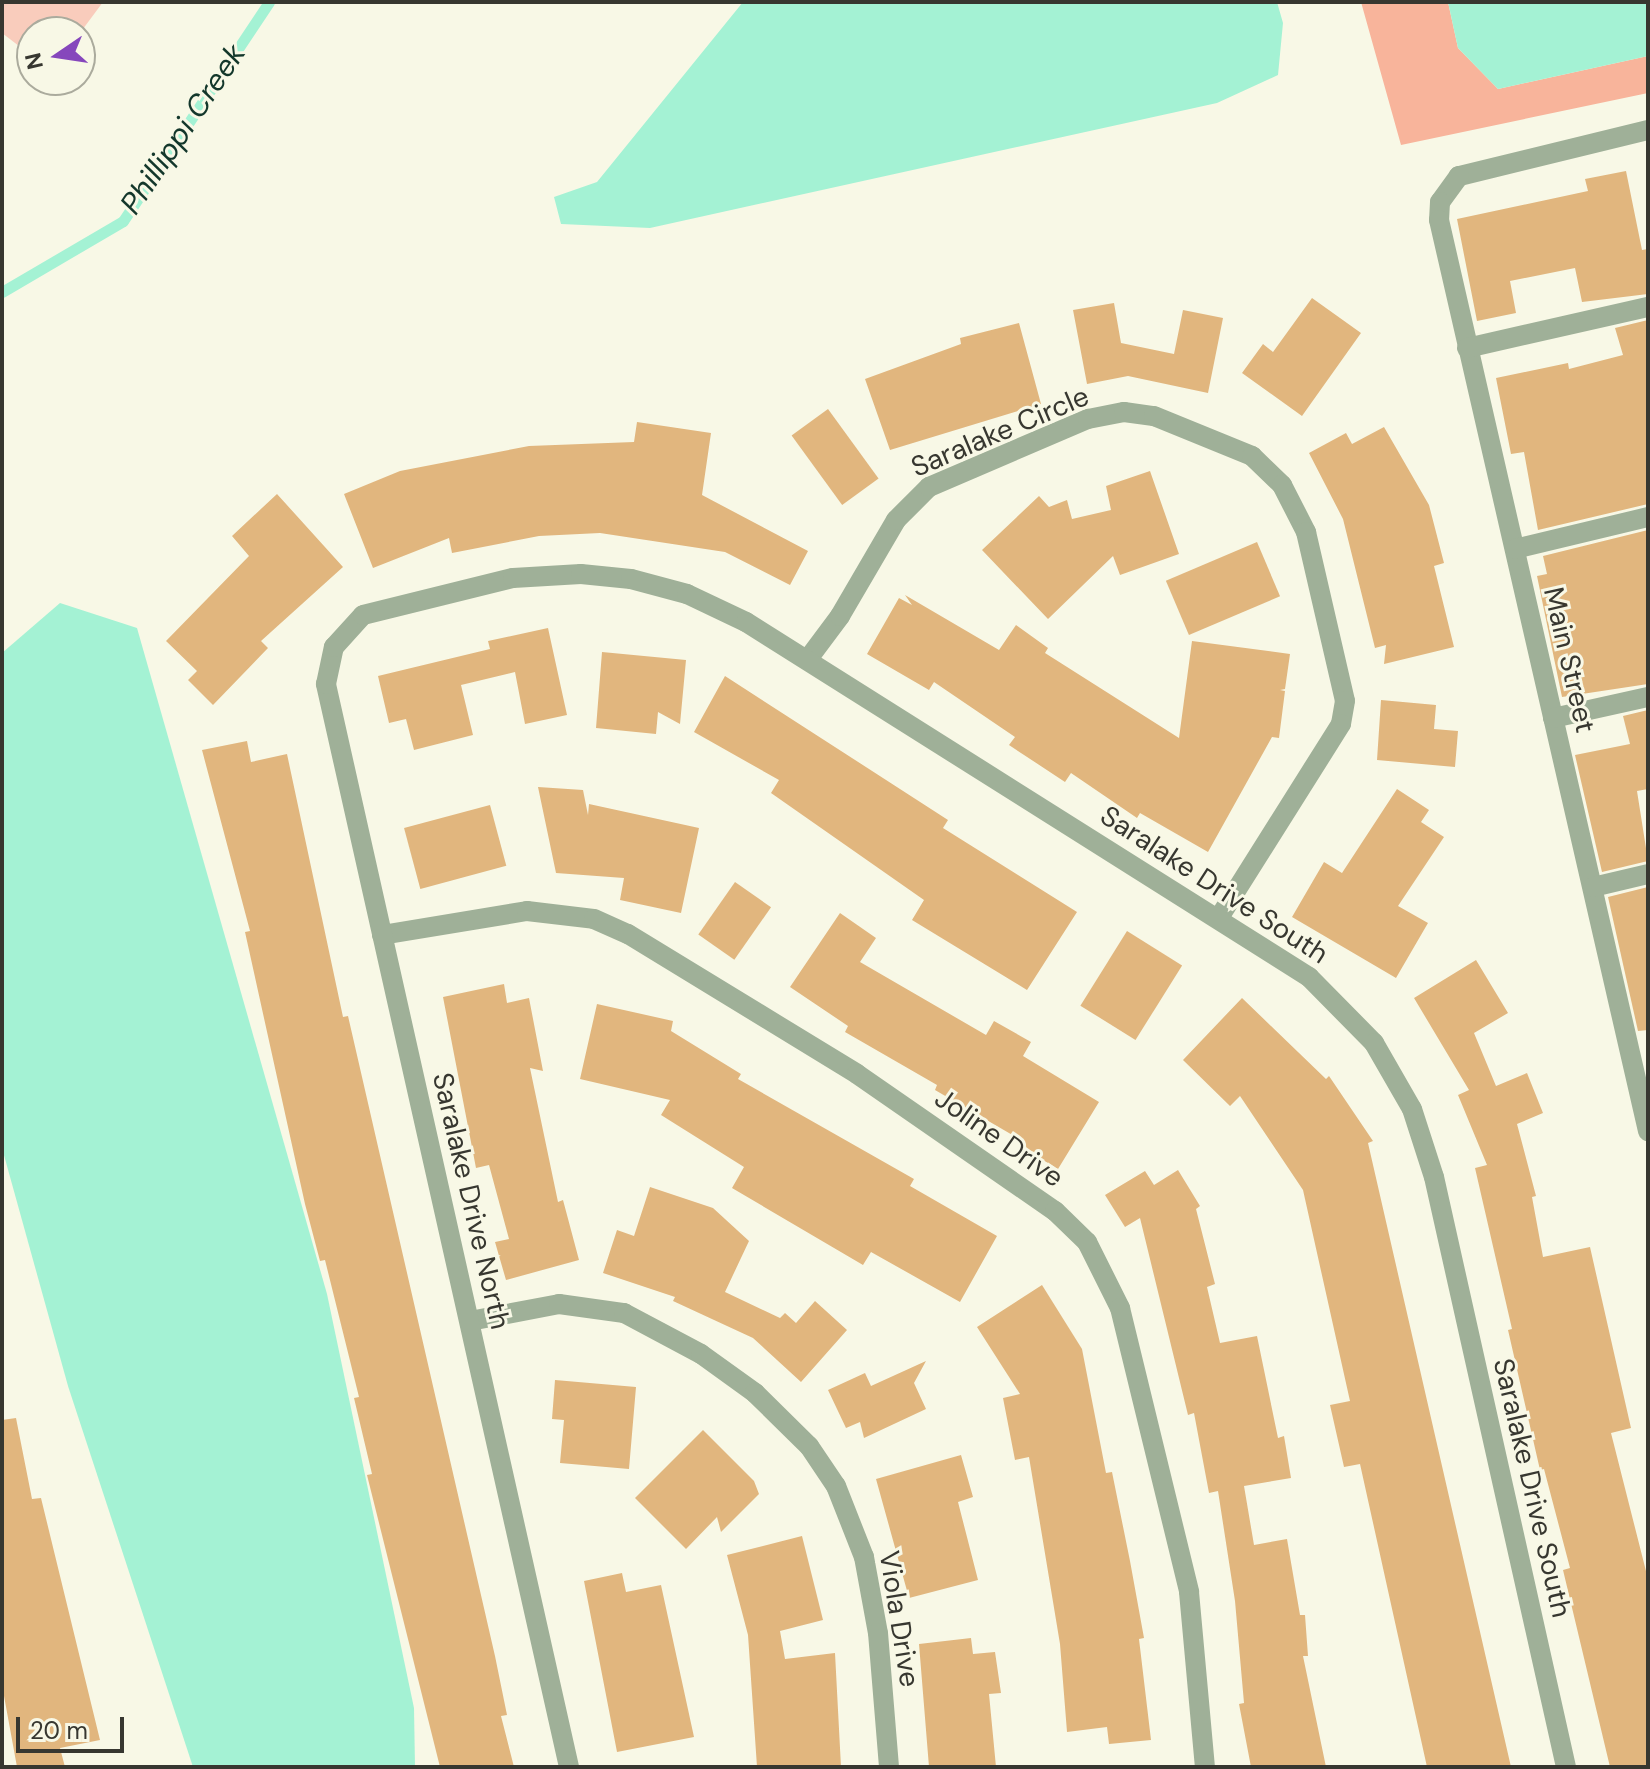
<!DOCTYPE html>
<style>
body{margin:0}
#map{position:relative;width:1650px;height:1769px;overflow:hidden;background:#f8f8e6;font-family:"DM Sans",sans-serif}
div>[style]{position:absolute}
[style*='--x']{left:calc(var(--x)*1px);top:calc(var(--y)*1px);width:calc(var(--w)*1px);rotate:calc(var(--a)*1deg)}
.green>*{inset:0;background:#f9ccbc}
.forest>*{inset:0;background:#f8b49b}
.water>*{inset:0;background:#a4f2d4}
.stream>*{height:11px;margin:-5.5px;padding:0 5.5px;transform-origin:5.5px;border-radius:5.5px;background:#a4f2d4}
.building>*{inset:0;background:#e1b67e;transform-origin:0 0}
.street>*{height:20px;margin:-10px;padding:0 10px;transform-origin:10px;border-radius:10px;background:#9fb098}
span{translate:-50% -50%;white-space:nowrap;text-align:center;line-height:1.15;-webkit-text-stroke:6px #f8f8e6;paint-order:stroke}
.street-label{font-size:28px;color:#373730}
.water-label{font-size:30px;color:#13372b;font-style:italic}
.frame{position:absolute;inset:0;border:4px solid #373730;pointer-events:none}
.north{position:absolute;left:16px;top:16px;width:80px;height:80px;box-sizing:border-box;background:#f8f8e6;border:2px solid #abab9d;border-radius:50%;rotate:257deg;font-size:22px;font-weight:700;line-height:32px;text-align:center;color:#373730}
.north::after{content:'';display:block;margin:auto;width:28px;height:36px;background:#8647bc;clip-path:polygon(50% 0,100% 100%,50% 72%,0 100%)}
.scale{position:absolute;left:16px;top:1717px;width:108px;height:36px;box-sizing:border-box;border:4px solid #373730;border-top:0;padding-left:10px;font-size:24px;line-height:28px;white-space:nowrap;color:#373730;-webkit-text-stroke:6px #f8f8e6;paint-order:stroke}
</style>
<div id="map">
<div class="green">
<div style="clip-path:polygon(2px 2px,103px 2px,80px 33px,32px 32px,32px 56px,2px 33px)"></div>
</div>
<div class="forest">
<div style="clip-path:polygon(1361px 2px,1448px 2px,1458px 48px,1498px 89px,1648px 56px,1648px 93px,1401px 145px)"></div>
</div>
<div class="water">
<div style="clip-path:polygon(743px 2px,1277px 2px,1283px 23px,1278px 75px,1217px 103px,650px 228px,561px 224px,554px 197px,597px 182px)"></div>
<div style="clip-path:polygon(1448px 2px,1648px 2px,1648px 56px,1498px 89px,1458px 48px)"></div>
<div style="clip-path:polygon(60px 603px,137px 628px,327px 1294px,414px 1708px,415px 1767px,193px 1767px,68px 1386px,2px 1148px,2px 653px)"></div>
</div>
<div class="stream">
<div style="--x:2;--y:292;--w:140;--a:-30.4"></div>
<div style="--x:123;--y:221;--w:263;--a:-56.3"></div>
</div>
<div class="building">
<div style="clip-path:polygon(1626px 171px,1642px 250px,1648px 249px,1648px 294px,1582px 302px,1575px 268px,1510px 281px,1516px 313px,1477px 321px,1457px 219px,1588px 191px,1585px 179px)"></div>
<div style="clip-path:polygon(1312px 298px,1361px 333px,1302px 416px,1242px 373px,1263px 344px,1273px 352px)"></div>
<div style="clip-path:polygon(1114px 303px,1121px 343px,1174px 354px,1183px 310px,1223px 318px,1208px 393px,1128px 376px,1087px 384px,1073px 310px)"></div>
<div style="clip-path:polygon(1648px 320px,1648px 504px,1538px 530px,1524px 452px,1511px 454px,1496px 378px,1568px 363px,1569px 369px,1623px 355px,1615px 328px)"></div>
<div style="clip-path:polygon(1019px 323px,1041px 404px,890px 450px,865px 379px,961px 344px,960px 338px)"></div>
<div style="left:828px;top:409px;width:86px;height:45px;rotate:54deg"></div>
<div style="clip-path:polygon(637px 422px,711px 433px,702px 495px,808px 551px,790px 585px,725px 552px,600px 533px,539px 536px,452px 553px,449px 538px,373px 568px,344px 494px,400px 471px,529px 446px,634px 442px)"></div>
<div style="clip-path:polygon(1384px 427px,1429px 505px,1444px 563px,1434px 566px,1454px 647px,1384px 664px,1386px 645px,1375px 648px,1343px 519px,1309px 453px,1346px 433px,1352px 444px)"></div>
<div style="clip-path:polygon(1150px 471px,1179px 554px,1120px 575px,1113px 556px,1048px 619px,982px 550px,1039px 496px,1049px 507px,1067px 500px,1072px 519px,1111px 510px,1106px 486px)"></div>
<div style="clip-path:polygon(277px 494px,343px 567px,261px 641px,268px 648px,213px 705px,188px 680px,197px 671px,166px 641px,249px 556px,232px 536px)"></div>
<div style="clip-path:polygon(1648px 530px,1648px 684px,1562px 697px,1537px 576px,1547px 574px,1543px 556px)"></div>
<div style="left:1257px;top:542px;width:59px;height:99px;rotate:67deg"></div>
<div style="clip-path:polygon(905px 595px,999px 650px,1016px 625px,1048px 648px,1045px 653px,1179px 738px,1192px 641px,1290px 654px,1285px 689px,1280px 690px,1285px 691px,1279px 738px,1272px 737px,1208px 852px,1140px 813px,1137px 818px,1071px 773px,1065px 782px,1009px 745px,1015px 737px,934px 682px,929px 690px,867px 654px,899px 598px,912px 605px)"></div>
<div style="clip-path:polygon(548px 628px,567px 715px,525px 724px,515px 672px,461px 685px,473px 735px,414px 750px,406px 719px,389px 723px,378px 676px,490px 649px,488px 641px)"></div>
<div style="clip-path:polygon(602px 652px,686px 660px,680px 724px,658px 712px,656px 734px,596px 728px)"></div>
<div style="clip-path:polygon(725px 676px,948px 820px,943px 828px,1077px 912px,1027px 990px,912px 920px,924px 900px,771px 793px,779px 780px,694px 732px)"></div>
<div style="clip-path:polygon(1381px 700px,1436px 705px,1434px 729px,1458px 731px,1455px 767px,1377px 760px)"></div>
<div style="clip-path:polygon(1648px 710px,1648px 789px,1637px 791px,1648px 861px,1602px 872px,1575px 755px,1630px 744px,1623px 716px)"></div>
<div style="clip-path:polygon(247px 741px,251px 762px,287px 754px,343px 1017px,348px 1016px,495px 1656px,507px 1715px,501px 1716px,514px 1767px,440px 1767px,367px 1475px,372px 1474px,354px 1398px,359px 1397px,325px 1260px,320px 1261px,305px 1204px,245px 932px,250px 931px,202px 750px)"></div>
<div style="clip-path:polygon(538px 787px,583px 790px,588px 815px,589px 804px,699px 828px,681px 913px,620px 900px,624px 878px,556px 873px)"></div>
<div style="clip-path:polygon(1397px 789px,1429px 810px,1421px 822px,1444px 837px,1398px 906px,1428px 923px,1396px 978px,1292px 917px,1324px 862px,1342px 873px)"></div>
<div style="left:490px;top:805px;width:63px;height:89px;rotate:75deg"></div>
<div style="left:735px;top:882px;width:44px;height:64px;rotate:35deg"></div>
<div style="clip-path:polygon(1648px 887px,1648px 1030px,1638px 1031px,1608px 897px)"></div>
<div style="clip-path:polygon(840px 913px,876px 938px,860px 962px,986px 1035px,994px 1021px,1031px 1042px,1023px 1056px,1099px 1102px,1058px 1169px,1018px 1145px,1021px 1140px,935px 1090px,937px 1085px,845px 1032px,848px 1026px,790px 987px)"></div>
<div style="left:1127px;top:931px;width:65px;height:88px;rotate:32deg"></div>
<div style="clip-path:polygon(1476px 960px,1508px 1013px,1474px 1033px,1496px 1086px,1527px 1073px,1543px 1113px,1517px 1124px,1536px 1196px,1532px 1197px,1543px 1257px,1590px 1247px,1631px 1428px,1611px 1433px,1648px 1579px,1648px 1767px,1610px 1767px,1563px 1570px,1570px 1568px,1544px 1469px,1540px 1470px,1508px 1330px,1512px 1329px,1475px 1168px,1487px 1165px,1458px 1095px,1469px 1090px,1414px 998px)"></div>
<div style="clip-path:polygon(504px 984px,507px 1003px,529px 998px,543px 1071px,530px 1068px,558px 1202px,563px 1200px,579px 1260px,506px 1280px,495px 1242px,509px 1239px,489px 1165px,476px 1168px,443px 997px)"></div>
<div style="clip-path:polygon(1242px 998px,1326px 1079px,1329px 1076px,1373px 1141px,1368px 1143px,1511px 1767px,1427px 1767px,1360px 1464px,1344px 1467px,1330px 1405px,1350px 1401px,1303px 1190px,1240px 1096px,1230px 1106px,1183px 1060px)"></div>
<div style="clip-path:polygon(597px 1004px,673px 1021px,671px 1031px,741px 1074px,738px 1079px,914px 1179px,910px 1186px,997px 1236px,960px 1302px,871px 1252px,863px 1265px,732px 1188px,744px 1167px,661px 1115px,670px 1100px,580px 1079px)"></div>
<div style="clip-path:polygon(1178px 1170px,1200px 1206px,1196px 1209px,1215px 1284px,1207px 1287px,1220px 1343px,1257px 1336px,1278px 1438px,1284px 1436px,1291px 1478px,1244px 1486px,1254px 1545px,1287px 1539px,1300px 1615px,1305px 1615px,1308px 1656px,1303px 1656px,1326px 1767px,1251px 1767px,1239px 1704px,1244px 1703px,1235px 1601px,1218px 1491px,1209px 1493px,1194px 1413px,1188px 1415px,1140px 1218px,1125px 1227px,1105px 1195px,1145px 1171px,1154px 1185px)"></div>
<div style="clip-path:polygon(650px 1187px,713px 1208px,749px 1241px,725px 1292px,780px 1318px,785px 1313px,796px 1323px,815px 1301px,847px 1330px,801px 1382px,753px 1338px,673px 1301px,675px 1297px,603px 1273px,617px 1230px,634px 1236px)"></div>
<div style="clip-path:polygon(1042px 1285px,1082px 1349px,1106px 1473px,1112px 1472px,1130px 1561px,1144px 1638px,1139px 1639px,1151px 1740px,1109px 1744px,1107px 1727px,1067px 1732px,1060px 1644px,1029px 1457px,1015px 1460px,1003px 1398px,1020px 1394px,977px 1327px)"></div>
<div style="clip-path:polygon(926px 1361px,914px 1383px,926px 1409px,864px 1438px,860px 1422px,846px 1428px,828px 1390px,865px 1373px,871px 1386px)"></div>
<div style="clip-path:polygon(555px 1380px,636px 1387px,629px 1469px,560px 1463px,564px 1420px,552px 1419px)"></div>
<div style="clip-path:polygon(16px 1418px,32px 1499px,41px 1498px,100px 1740px,60px 1748px,65px 1767px,17px 1767px,2px 1685px,2px 1420px)"></div>
<div style="clip-path:polygon(703px 1430px,754px 1481px,759px 1494px,721px 1532px,717px 1517px,686px 1549px,635px 1498px)"></div>
<div style="clip-path:polygon(961px 1455px,973px 1497px,958px 1502px,978px 1580px,909px 1598px,876px 1479px)"></div>
<div style="clip-path:polygon(802px 1536px,823px 1620px,780px 1631px,785px 1659px,835px 1653px,841px 1767px,757px 1767px,748px 1635px,727px 1555px)"></div>
<div style="clip-path:polygon(622px 1573px,626px 1592px,661px 1585px,694px 1737px,617px 1752px,584px 1581px)"></div>
<div style="clip-path:polygon(971px 1638px,973px 1654px,995px 1652px,1001px 1693px,989px 1694px,996px 1767px,929px 1767px,919px 1644px)"></div>
</div>
<div class="street">
<div style="--x:1648;--y:130;--w:195;--a:166.3"></div>
<div style="--x:1459;--y:176;--w:32;--a:126"></div>
<div style="--x:1440;--y:202;--w:18;--a:93"></div>
<div style="--x:1439;--y:220;--w:935;--a:77.08"></div>
<div style="--x:1467;--y:348;--w:186;--a:-12.8"></div>
<div style="--x:1515;--y:549;--w:137;--a:-13.5"></div>
<div style="--x:808;--y:659;--w:54;--a:-53.3"></div>
<div style="--x:840;--y:616;--w:111;--a:-59.7"></div>
<div style="--x:896;--y:520;--w:47;--a:-45"></div>
<div style="--x:929;--y:487;--w:173;--a:-23.2"></div>
<div style="--x:1088;--y:419;--w:37;--a:-11"></div>
<div style="--x:1124;--y:412;--w:30;--a:8"></div>
<div style="--x:1154;--y:416;--w:106;--a:22.2"></div>
<div style="--x:1252;--y:456;--w:42;--a:44"></div>
<div style="--x:1282;--y:485;--w:53;--a:62.9"></div>
<div style="--x:1306;--y:532;--w:173;--a:77"></div>
<div style="--x:1345;--y:701;--w:23;--a:100"></div>
<div style="--x:1341;--y:724;--w:229;--a:122.2"></div>
<div style="--x:1553;--y:718;--w:97;--a:-12.5"></div>
<div style="--x:1593;--y:887;--w:57;--a:-13.3"></div>
<div style="--x:382;--y:935;--w:147;--a:-9.4"></div>
<div style="--x:527;--y:911;--w:67;--a:6.8"></div>
<div style="--x:594;--y:919;--w:37;--a:24"></div>
<div style="--x:628;--y:934;--w:268;--a:31.4"></div>
<div style="--x:857;--y:1074;--w:241;--a:34.7"></div>
<div style="--x:1055;--y:1211;--w:45;--a:44.1"></div>
<div style="--x:1087;--y:1242;--w:74;--a:63.4"></div>
<div style="--x:1120;--y:1308;--w:292;--a:76.3"></div>
<div style="--x:1189;--y:1592;--w:176;--a:84.8"></div>
<div style="--x:470;--y:1321;--w:91;--a:-10.8"></div>
<div style="--x:559;--y:1304;--w:66;--a:7.9"></div>
<div style="--x:624;--y:1313;--w:87;--a:28"></div>
<div style="--x:701;--y:1354;--w:67;--a:35.8"></div>
<div style="--x:755;--y:1393;--w:76;--a:44.5"></div>
<div style="--x:809;--y:1446;--w:48;--a:56"></div>
<div style="--x:836;--y:1486;--w:76;--a:68.5"></div>
<div style="--x:864;--y:1557;--w:77;--a:79.6"></div>
<div style="--x:878;--y:1633;--w:134;--a:85.3"></div>
<div style="--x:569;--y:1767;--w:1110;--a:-102.65"></div>
<div style="--x:326;--y:684;--w:38;--a:-78"></div>
<div style="--x:334;--y:647;--w:43;--a:-47.8"></div>
<div style="--x:363;--y:615;--w:154;--a:-13.9"></div>
<div style="--x:513;--y:578;--w:68;--a:-3.4"></div>
<div style="--x:581;--y:574;--w:50;--a:5.7"></div>
<div style="--x:631;--y:579;--w:58;--a:15"></div>
<div style="--x:687;--y:594;--w:65;--a:25.4"></div>
<div style="--x:746;--y:622;--w:666;--a:32.23"></div>
<div style="--x:1309;--y:977;--w:93;--a:45.4"></div>
<div style="--x:1374;--y:1043;--w:76;--a:60.1"></div>
<div style="--x:1412;--y:1109;--w:71;--a:72.1"></div>
<div style="--x:1434;--y:1177;--w:605;--a:77.39"></div>
</div>
<div class="street-label">
<span style="left:1000px;top:432px;rotate:-23deg">Saralake Circle</span>
<span style="left:1569px;top:660px;rotate:77deg">Main Street</span>
<span style="left:1214px;top:885px;rotate:33deg">Saralake Drive South</span>
<span style="left:999px;top:1138px;rotate:35deg">Joline Drive</span>
<span style="left:471px;top:1201px;rotate:77deg">Saralake Drive North</span>
<span style="left:1532px;top:1488px;rotate:77deg">Saralake Drive South</span>
<span style="left:899px;top:1619px;rotate:81deg">Viola Drive</span>
</div>
<div class="water-label">
<span style="left:183px;top:129px;rotate:-56deg">Phillippi Creek</span>
</div>
<div class="frame"></div>
<div class="north">N</div>
<div class="scale">20 m</div>
</div>
